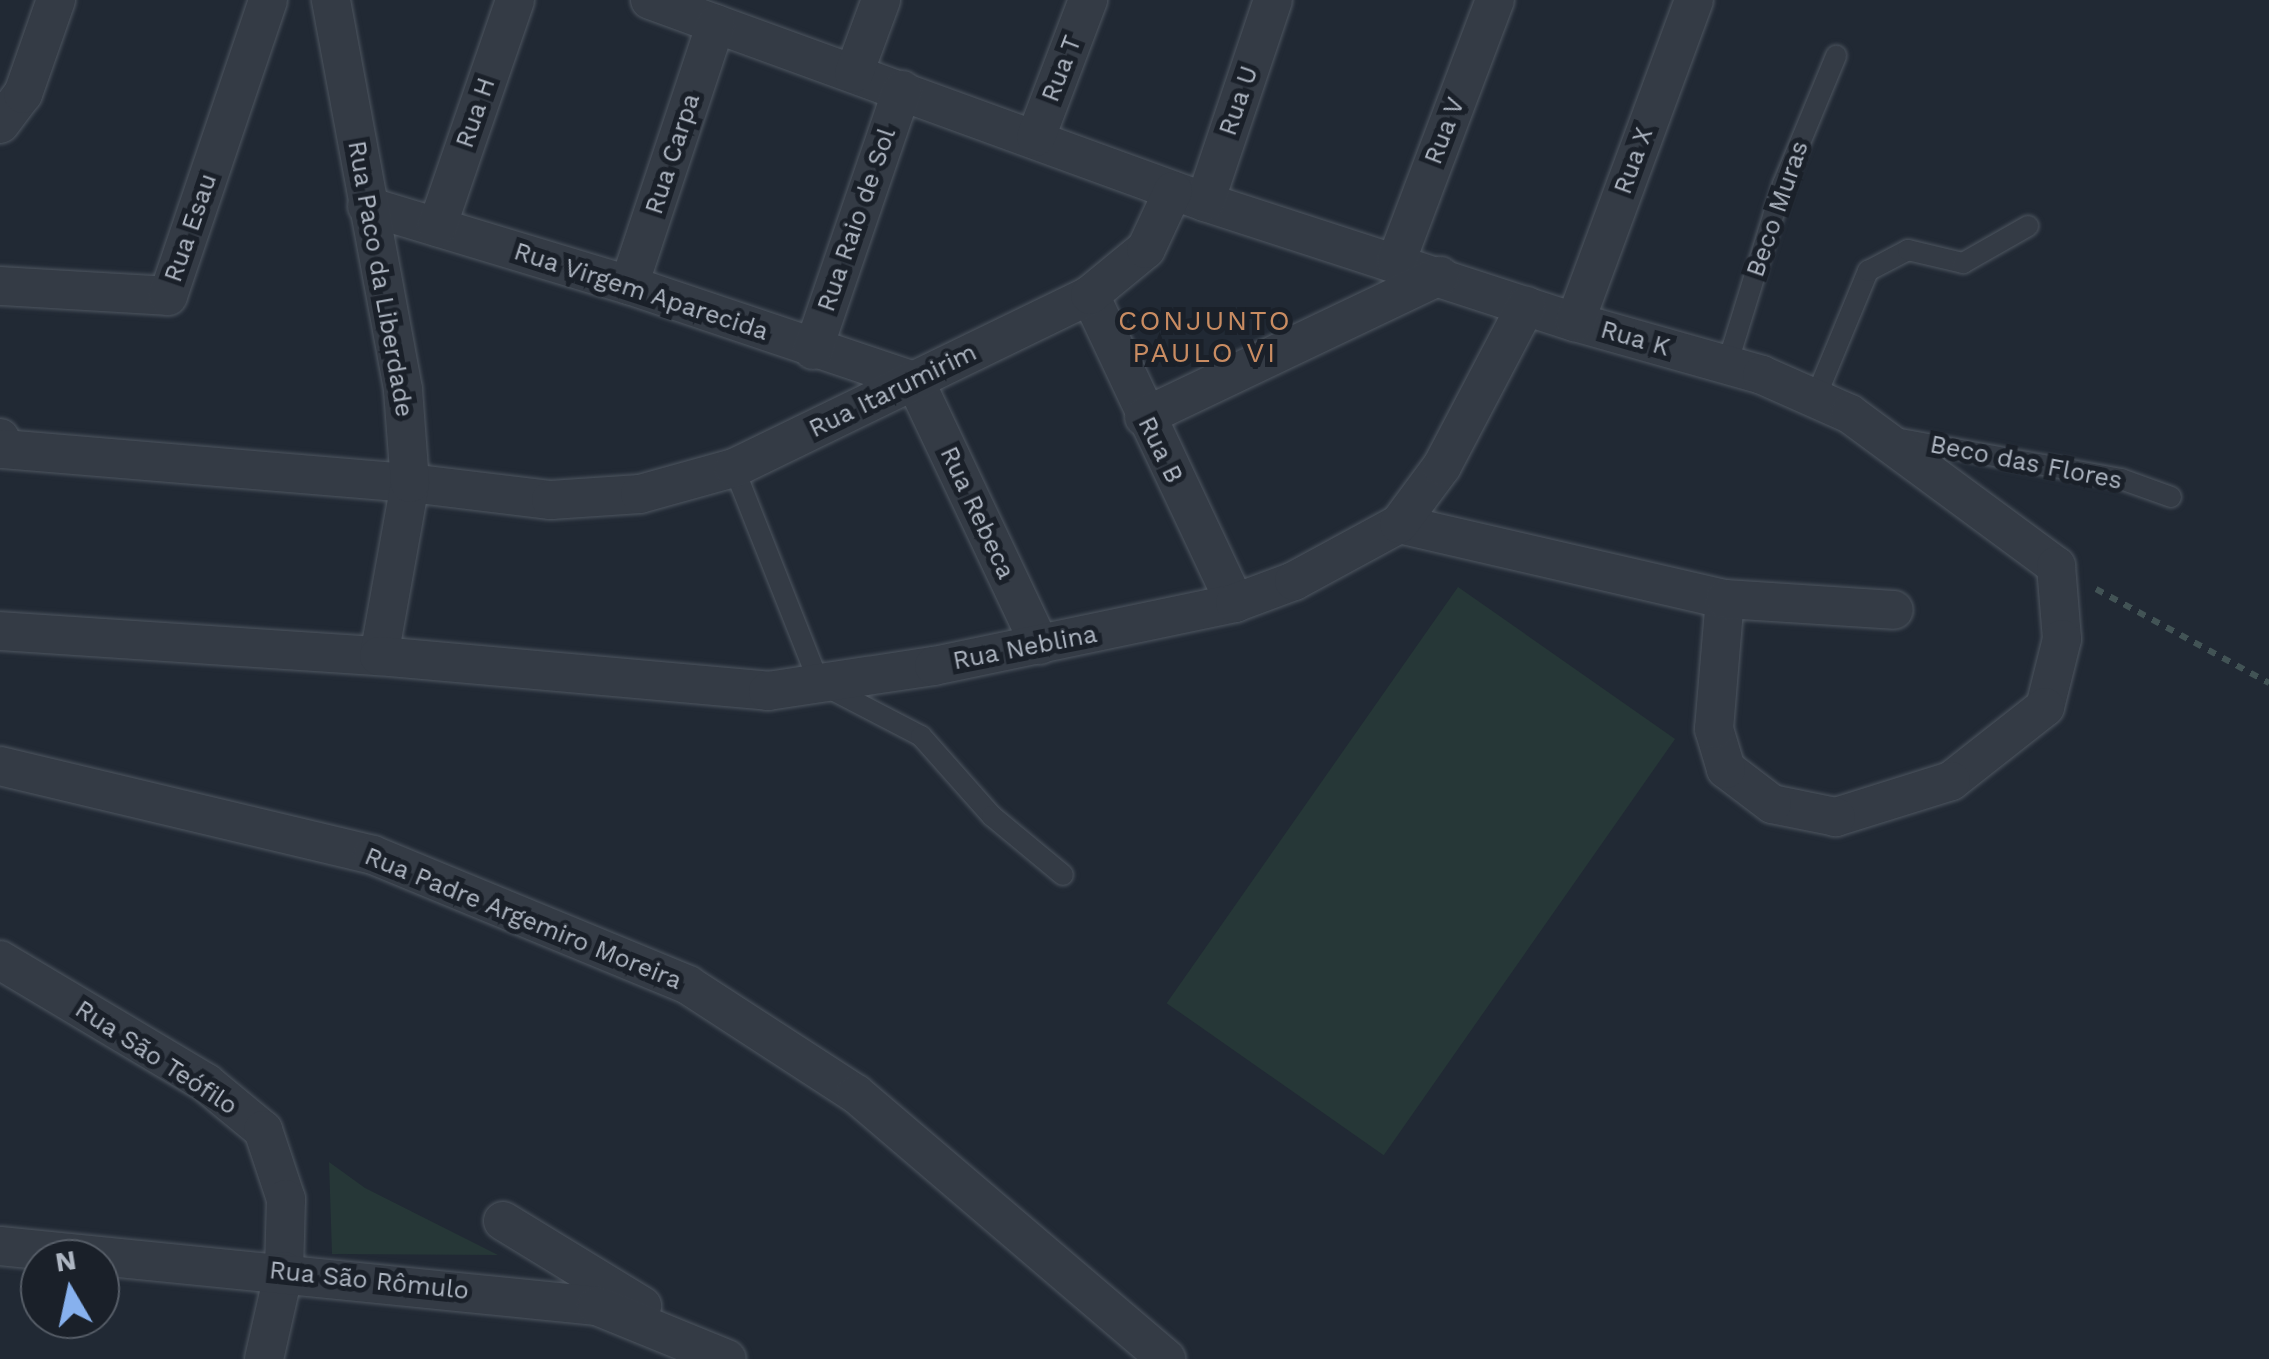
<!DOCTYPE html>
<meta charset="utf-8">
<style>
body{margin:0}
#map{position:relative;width:2269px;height:1359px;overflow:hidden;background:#212934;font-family:"Work Sans",sans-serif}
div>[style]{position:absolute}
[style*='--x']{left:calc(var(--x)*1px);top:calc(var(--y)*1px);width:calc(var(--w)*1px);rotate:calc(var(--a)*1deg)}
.green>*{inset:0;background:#263737;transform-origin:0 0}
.path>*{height:6px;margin-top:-3px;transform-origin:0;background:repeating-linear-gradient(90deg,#425355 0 8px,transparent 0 16px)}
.roads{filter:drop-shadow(0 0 2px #4e5660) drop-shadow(0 0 2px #4e5660)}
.lane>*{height:20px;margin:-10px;padding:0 10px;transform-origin:10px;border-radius:10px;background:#343b45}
.street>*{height:38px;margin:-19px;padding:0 19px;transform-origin:19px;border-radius:19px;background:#343b45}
span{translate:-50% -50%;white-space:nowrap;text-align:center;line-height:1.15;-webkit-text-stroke:10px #1a2029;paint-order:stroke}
.street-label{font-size:25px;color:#aeb6c2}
.neighbourhood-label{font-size:28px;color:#c98c62;letter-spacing:2.5px}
.north{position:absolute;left:20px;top:1239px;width:100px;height:100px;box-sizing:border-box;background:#1a2029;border:2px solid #555c66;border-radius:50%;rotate:351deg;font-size:28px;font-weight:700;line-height:40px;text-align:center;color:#aeb6c2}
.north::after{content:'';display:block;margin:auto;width:35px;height:45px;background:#87b1ee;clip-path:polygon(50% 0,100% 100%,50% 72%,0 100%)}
</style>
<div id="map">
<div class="green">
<div style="left:1458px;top:587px;width:265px;height:508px;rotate:35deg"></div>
<div style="clip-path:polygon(329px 1162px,365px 1188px,498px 1255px,332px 1254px)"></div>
</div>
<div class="path">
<div style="--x:2096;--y:589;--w:197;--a:28.5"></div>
</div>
<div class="roads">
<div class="lane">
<div style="--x:1727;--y:365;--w:189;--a:-72.8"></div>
<div style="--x:1783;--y:184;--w:139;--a:-67.5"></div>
<div style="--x:1815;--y:399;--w:139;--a:-67.5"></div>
<div style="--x:1868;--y:271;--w:45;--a:-27.7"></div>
<div style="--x:1908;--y:250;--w:57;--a:13.3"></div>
<div style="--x:1963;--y:263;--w:75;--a:-29.6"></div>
<div style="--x:1895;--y:438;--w:230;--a:10.3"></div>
<div style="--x:2121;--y:479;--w:53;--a:19.8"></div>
<div style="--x:734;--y:468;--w:231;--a:68.4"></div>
<div style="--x:819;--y:683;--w:115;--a:27.5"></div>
<div style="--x:921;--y:736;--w:107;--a:48.4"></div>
<div style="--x:992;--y:816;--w:92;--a:39.7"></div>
</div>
<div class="street">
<div style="--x:650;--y:0;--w:591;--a:20"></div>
<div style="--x:1205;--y:202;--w:389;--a:18"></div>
<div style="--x:1575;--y:322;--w:194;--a:15.8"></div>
<div style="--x:1762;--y:375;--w:96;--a:23.9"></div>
<div style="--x:1850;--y:414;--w:256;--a:36.4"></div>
<div style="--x:2056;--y:566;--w:73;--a:85.3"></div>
<div style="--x:2062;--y:639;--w:70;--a:104"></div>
<div style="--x:2045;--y:707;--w:120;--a:141.8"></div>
<div style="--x:1951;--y:781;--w:121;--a:162.6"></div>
<div style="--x:1836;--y:817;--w:65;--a:-168.5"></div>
<div style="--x:1772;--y:804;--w:58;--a:-142.7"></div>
<div style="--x:1726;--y:769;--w:42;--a:-106.7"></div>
<div style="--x:1714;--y:729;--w:130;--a:-85.2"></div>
<div style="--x:854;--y:73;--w:78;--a:-69.7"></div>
<div style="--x:0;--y:124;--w:38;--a:-53"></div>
<div style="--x:23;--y:94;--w:100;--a:-70.7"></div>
<div style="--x:1036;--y:137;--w:147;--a:-69.2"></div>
<div style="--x:1205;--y:202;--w:213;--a:-71.4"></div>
<div style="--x:367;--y:206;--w:274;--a:16.8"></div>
<div style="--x:629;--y:285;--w:302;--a:18.6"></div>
<div style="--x:915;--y:381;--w:292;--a:64.7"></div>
<div style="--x:437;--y:227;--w:240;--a:-71"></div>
<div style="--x:1396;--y:262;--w:280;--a:-69.3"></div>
<div style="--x:629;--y:285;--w:275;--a:-71.6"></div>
<div style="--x:0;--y:286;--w:168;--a:3.4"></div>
<div style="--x:168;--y:296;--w:312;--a:-71.3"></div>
<div style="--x:1090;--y:295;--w:340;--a:64.8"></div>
<div style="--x:1575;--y:322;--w:343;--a:-69.7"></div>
<div style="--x:813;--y:350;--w:275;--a:-71.1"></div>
<div style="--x:1144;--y:417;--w:328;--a:-25.5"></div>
<div style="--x:0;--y:438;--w:11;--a:75"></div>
<div style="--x:3;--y:449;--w:408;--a:4.8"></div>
<div style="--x:410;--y:483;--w:142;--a:6.9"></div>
<div style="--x:551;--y:500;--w:89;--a:-3.9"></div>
<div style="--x:640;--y:494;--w:98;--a:-15.5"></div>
<div style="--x:734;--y:468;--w:396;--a:-25.9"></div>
<div style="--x:1090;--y:295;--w:72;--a:-39.4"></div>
<div style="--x:1146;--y:249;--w:64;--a:-65"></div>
<div style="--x:1399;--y:524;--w:335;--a:13"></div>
<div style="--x:1725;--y:599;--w:169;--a:3.7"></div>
<div style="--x:0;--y:631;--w:380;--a:3.8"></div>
<div style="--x:379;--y:656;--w:176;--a:-79.8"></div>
<div style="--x:410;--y:483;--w:94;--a:-94.3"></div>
<div style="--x:403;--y:389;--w:396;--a:-100.5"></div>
<div style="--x:379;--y:656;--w:391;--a:5.1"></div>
<div style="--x:768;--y:691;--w:168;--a:-8.6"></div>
<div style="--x:934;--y:666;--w:308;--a:-11.8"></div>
<div style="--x:1235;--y:603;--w:63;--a:-20.4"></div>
<div style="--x:1294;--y:581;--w:119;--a:-28.5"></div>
<div style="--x:1399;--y:524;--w:72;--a:-53.4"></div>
<div style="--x:1442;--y:466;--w:181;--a:-62.3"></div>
<div style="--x:0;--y:766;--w:383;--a:13.4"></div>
<div style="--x:373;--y:855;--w:341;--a:22.4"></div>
<div style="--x:688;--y:985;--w:200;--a:33"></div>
<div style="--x:856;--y:1094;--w:408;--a:40.5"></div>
<div style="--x:0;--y:960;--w:240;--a:30.8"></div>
<div style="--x:206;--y:1083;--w:74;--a:39.5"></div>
<div style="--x:263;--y:1130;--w:73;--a:71.6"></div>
<div style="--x:286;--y:1199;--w:72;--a:91.6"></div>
<div style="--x:284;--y:1271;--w:90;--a:102.8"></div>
<div style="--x:503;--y:1221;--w:163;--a:31.4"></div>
<div style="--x:0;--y:1246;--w:600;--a:5.74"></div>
<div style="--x:597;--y:1306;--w:140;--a:22.2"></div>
</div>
</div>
<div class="street-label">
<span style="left:1062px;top:69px;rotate:-69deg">Rua T</span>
<span style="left:1239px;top:101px;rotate:-71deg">Rua U</span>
<span style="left:476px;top:113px;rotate:-71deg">Rua H</span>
<span style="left:1445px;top:131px;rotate:-69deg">Rua V</span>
<span style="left:673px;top:154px;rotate:-72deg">Rua Carpa</span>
<span style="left:1634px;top:161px;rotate:-70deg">Rua X</span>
<span style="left:1778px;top:209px;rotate:-71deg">Beco Muras</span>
<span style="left:857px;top:220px;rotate:-71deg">Rua Raio de Sol</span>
<span style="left:191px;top:228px;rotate:-71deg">Rua Esau</span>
<span style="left:380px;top:279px;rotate:80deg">Rua Paco da Liberdade</span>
<span style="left:641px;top:292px;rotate:18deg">Rua Virgem Aparecida</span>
<span style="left:1635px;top:339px;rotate:16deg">Rua K</span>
<span style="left:893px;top:391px;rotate:-26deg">Rua Itarumirim</span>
<span style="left:1160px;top:450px;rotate:64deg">Rua B</span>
<span style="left:2026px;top:463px;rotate:11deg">Beco das Flores</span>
<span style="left:977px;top:513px;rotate:65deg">Rua Rebeca</span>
<span style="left:1025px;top:648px;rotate:-11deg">Rua Neblina</span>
<span style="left:523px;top:919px;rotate:22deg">Rua Padre Argemiro Moreira</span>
<span style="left:156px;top:1058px;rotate:33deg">Rua São Teófilo</span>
<span style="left:369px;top:1281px;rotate:6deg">Rua São Rômulo</span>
</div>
<div class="neighbourhood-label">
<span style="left:1205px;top:337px">CONJUNTO<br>PAULO VI</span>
</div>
<div class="north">N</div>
</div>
